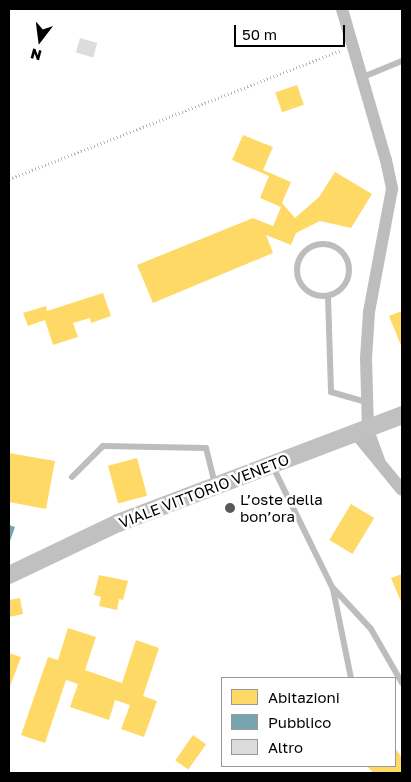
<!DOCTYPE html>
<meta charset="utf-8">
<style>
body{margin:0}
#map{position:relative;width:411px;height:782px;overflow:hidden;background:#fff;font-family:"Golos Text",sans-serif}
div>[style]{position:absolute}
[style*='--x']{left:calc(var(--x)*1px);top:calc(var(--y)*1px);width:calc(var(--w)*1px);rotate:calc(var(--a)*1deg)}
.homes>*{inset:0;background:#ffd966;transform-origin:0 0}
.public>*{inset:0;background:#76a5af}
.building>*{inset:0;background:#dcdcdc;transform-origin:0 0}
.path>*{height:2.5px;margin-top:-1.25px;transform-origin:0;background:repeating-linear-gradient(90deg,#b8b8b8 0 1px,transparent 0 3.5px)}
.service>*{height:6px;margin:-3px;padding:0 3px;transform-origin:3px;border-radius:3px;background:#bdbdbd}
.service>.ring{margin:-3px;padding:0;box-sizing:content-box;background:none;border:6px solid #bdbdbd;border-radius:50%}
.minor>*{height:12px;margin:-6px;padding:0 6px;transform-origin:6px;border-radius:6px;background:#bdbdbd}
.secondary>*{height:18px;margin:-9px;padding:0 9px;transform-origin:9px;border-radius:9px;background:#c0c0c0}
.dots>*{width:14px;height:14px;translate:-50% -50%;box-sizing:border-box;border:2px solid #fff;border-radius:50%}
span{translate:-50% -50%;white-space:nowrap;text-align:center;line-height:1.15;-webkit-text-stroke:5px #fff;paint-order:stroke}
.street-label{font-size:15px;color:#000}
.poi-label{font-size:15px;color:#000}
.left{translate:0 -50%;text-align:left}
.frame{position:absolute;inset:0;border:10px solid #000;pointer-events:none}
.legend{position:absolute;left:221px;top:677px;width:175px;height:90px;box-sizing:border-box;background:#fff;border:1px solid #999;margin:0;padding:6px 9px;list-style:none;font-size:15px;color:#000}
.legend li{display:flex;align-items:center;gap:10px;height:25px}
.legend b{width:25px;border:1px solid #999}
.north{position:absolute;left:15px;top:15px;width:50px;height:50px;-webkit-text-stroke:4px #fff;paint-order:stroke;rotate:195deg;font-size:14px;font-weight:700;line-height:20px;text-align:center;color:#000}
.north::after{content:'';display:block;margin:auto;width:18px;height:22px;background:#000;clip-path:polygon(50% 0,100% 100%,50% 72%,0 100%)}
.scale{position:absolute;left:234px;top:25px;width:111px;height:22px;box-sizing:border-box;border:2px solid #000;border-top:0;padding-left:6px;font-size:15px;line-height:18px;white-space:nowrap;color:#000;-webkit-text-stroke:4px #fff;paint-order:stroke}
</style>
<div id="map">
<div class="homes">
<div style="left:297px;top:85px;width:21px;height:23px;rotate:71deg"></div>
<div style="clip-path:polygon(243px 135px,273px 147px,263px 170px,291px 182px,282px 203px,295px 218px,319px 197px,335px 172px,372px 194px,351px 228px,320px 221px,296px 233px,291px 245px,266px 235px,273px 253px,153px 303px,137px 265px,253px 218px,273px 226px,281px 207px,260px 198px,269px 176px,232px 160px)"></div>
<div style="clip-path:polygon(103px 293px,111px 316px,91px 323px,90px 318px,73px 323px,78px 337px,53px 345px,45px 320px,28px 326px,23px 313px,46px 306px,47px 311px)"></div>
<div style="clip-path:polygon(402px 311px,402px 348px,389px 316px)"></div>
<div style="clip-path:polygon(9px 453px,55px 461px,46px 509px,9px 502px)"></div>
<div style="left:137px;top:458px;width:39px;height:30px;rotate:75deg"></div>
<div style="left:351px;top:504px;width:27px;height:42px;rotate:31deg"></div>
<div style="clip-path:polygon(402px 574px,402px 604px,391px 578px)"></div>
<div style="clip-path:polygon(99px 575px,128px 581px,123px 600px,119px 599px,117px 610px,99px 606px,101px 597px,94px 595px)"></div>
<div style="clip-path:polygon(20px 598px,23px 614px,9px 617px,9px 600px)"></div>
<div style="clip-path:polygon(68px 628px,96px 637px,85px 670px,122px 683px,136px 640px,159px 648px,143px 696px,157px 701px,144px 737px,121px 729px,130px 705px,115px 700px,109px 720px,70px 707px,78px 684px,66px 680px,45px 743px,21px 735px,48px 657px,58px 660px)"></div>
<div style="clip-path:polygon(9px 653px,21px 657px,9px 689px)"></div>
<div style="left:193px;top:735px;width:16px;height:31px;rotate:35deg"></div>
<div style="clip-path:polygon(395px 748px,402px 758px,402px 773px,373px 773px,367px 766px,395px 766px)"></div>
</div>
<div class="public">
<div style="clip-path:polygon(9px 525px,15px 527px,9px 544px)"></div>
</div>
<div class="building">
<div style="left:80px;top:38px;width:18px;height:15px;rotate:16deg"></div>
</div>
<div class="path">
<div style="--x:9;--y:179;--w:356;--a:-21.2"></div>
</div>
<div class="service">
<div style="--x:363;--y:77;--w:42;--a:-22.3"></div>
<div class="ring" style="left:297px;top:244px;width:46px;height:46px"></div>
<div style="--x:328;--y:296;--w:96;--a:88.2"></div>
<div style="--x:331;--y:392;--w:37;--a:16"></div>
<div style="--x:273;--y:467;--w:136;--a:63.8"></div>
<div style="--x:333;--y:589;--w:91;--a:78.6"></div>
<div style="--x:72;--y:477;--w:44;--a:-45"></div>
<div style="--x:103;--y:446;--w:103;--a:1.1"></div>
<div style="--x:206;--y:448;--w:38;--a:76"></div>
<div style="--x:334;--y:589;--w:54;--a:47.2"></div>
<div style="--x:371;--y:629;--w:62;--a:60.1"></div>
</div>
<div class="minor">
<div style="--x:342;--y:9;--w:157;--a:73.8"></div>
<div style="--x:386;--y:160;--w:30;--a:78"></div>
<div style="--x:392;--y:189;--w:125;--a:100.6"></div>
<div style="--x:369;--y:312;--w:46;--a:93.7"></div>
<div style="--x:366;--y:358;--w:72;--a:88.4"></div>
<div style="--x:368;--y:430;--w:33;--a:70"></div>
<div style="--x:356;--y:434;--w:72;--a:50.6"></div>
</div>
<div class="secondary">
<div style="--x:9;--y:575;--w:121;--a:-25.5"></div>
<div style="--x:118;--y:523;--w:304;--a:-20.8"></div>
</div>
<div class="dots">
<div style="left:230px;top:508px;background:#595959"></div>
</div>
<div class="street-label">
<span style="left:204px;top:491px;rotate:-21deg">VIALE VITTORIO VENETO</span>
</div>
<div class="poi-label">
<span class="left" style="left:240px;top:508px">L’oste della<br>bon’ora</span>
</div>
<div class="frame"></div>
<ul class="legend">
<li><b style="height:14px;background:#ffd966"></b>Abitazioni</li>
<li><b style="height:14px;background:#76a5af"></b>Pubblico</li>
<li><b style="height:14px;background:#dcdcdc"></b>Altro</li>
</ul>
<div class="north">N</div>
<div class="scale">50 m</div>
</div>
